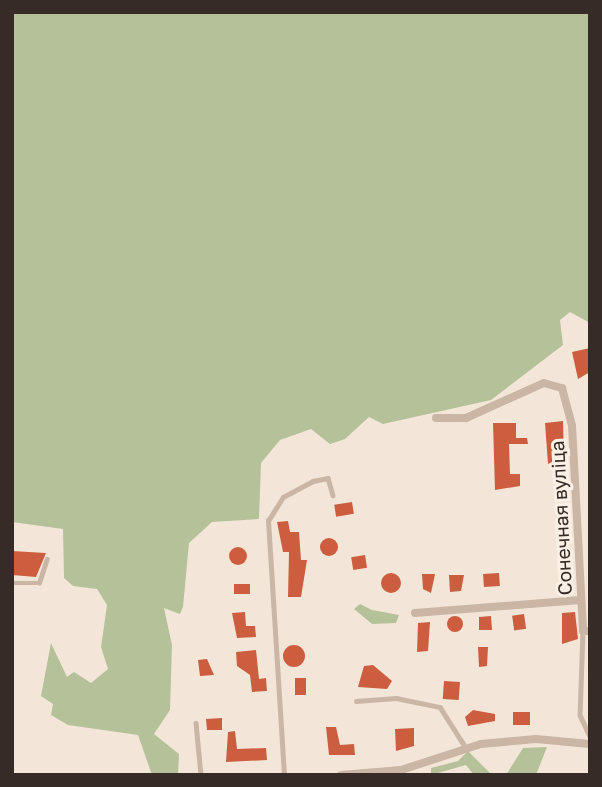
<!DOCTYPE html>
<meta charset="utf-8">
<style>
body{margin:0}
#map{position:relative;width:602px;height:787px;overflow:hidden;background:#f3e6d9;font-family:"Golos Text",sans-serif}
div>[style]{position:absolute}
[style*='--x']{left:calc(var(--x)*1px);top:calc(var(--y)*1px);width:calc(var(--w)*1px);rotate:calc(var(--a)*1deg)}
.green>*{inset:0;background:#b5c299}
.building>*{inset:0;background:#cc5d3e;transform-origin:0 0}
.round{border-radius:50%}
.lane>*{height:4.5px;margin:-2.25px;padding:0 2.25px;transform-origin:2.25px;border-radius:2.25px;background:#cbb5a5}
.street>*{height:8px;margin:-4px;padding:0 4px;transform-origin:4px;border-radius:4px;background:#cbb5a5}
span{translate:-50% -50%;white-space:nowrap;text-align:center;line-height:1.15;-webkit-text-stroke:6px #faf0e6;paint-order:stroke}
.street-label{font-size:19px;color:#362b26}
.frame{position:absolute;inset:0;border:14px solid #362b26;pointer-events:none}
</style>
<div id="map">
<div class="green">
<div style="clip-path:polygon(12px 12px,590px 12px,590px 323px,570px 312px,560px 320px,563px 345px,491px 400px,383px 424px,369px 417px,345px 439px,330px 444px,311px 429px,280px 440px,261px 463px,259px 519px,212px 522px,189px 543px,183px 607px,180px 614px,164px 608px,172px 645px,170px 710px,154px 734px,179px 754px,178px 775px,152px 775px,138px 735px,68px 725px,51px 715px,53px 704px,41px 696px,51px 643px,67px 677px,74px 672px,91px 683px,108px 669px,101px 647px,107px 605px,97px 589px,73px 586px,64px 578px,63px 529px,12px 522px)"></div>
<div style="clip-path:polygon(360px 604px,372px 610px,399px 615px,396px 623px,372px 624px,354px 609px)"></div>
<div style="clip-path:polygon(547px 747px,536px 775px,506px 775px,523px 748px)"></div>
<div style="clip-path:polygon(468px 751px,492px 775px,474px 775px,466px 765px,431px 775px,431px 768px,458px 761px)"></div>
</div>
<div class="building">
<div style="clip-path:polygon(590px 348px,590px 372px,578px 379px,572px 352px)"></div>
<div style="clip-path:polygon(563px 421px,564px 458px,548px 464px,545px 423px)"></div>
<div style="clip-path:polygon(493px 423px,516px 423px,516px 438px,527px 438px,528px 444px,509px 444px,510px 474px,520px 474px,520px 486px,495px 490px)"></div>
<div style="left:352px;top:502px;width:12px;height:18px;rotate:81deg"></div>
<div style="clip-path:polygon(288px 521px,290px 532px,299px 532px,301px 560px,307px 560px,301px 597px,288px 597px,289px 552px,283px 552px,277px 522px)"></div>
<div class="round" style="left:320px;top:538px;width:18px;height:18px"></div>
<div class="round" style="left:229px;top:547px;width:18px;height:18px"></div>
<div style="clip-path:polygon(12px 551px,46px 553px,36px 577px,12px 575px)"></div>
<div style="left:365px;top:555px;width:13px;height:14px;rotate:81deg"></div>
<div style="left:499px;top:573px;width:13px;height:16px;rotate:86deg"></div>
<div class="round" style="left:381px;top:573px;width:20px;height:20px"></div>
<div style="clip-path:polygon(422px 574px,435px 574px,431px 593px,423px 589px)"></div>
<div style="clip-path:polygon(449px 575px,464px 575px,461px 591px,450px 592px)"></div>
<div style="left:250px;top:584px;width:10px;height:16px;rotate:90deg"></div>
<div style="clip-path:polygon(245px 612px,246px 626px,255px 626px,256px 637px,237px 638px,232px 613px)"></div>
<div style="clip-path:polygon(575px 612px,578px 639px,562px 644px,562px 613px)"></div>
<div style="left:524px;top:614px;width:15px;height:12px;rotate:82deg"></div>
<div style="clip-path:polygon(491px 616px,492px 630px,479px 630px,479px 617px)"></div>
<div class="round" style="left:447px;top:616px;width:16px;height:16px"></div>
<div style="clip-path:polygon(430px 622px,428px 651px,417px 652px,418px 623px)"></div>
<div class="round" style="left:283px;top:645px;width:22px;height:22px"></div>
<div style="clip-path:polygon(478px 647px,488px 647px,487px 666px,479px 667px)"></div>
<div style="clip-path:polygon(256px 650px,259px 679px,266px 678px,267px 691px,252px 692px,250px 675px,237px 666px,236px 652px)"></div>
<div style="clip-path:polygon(207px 659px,214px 675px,200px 676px,198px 660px)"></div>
<div style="clip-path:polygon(373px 665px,392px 681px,387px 689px,358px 687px,364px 666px)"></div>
<div style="left:295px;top:678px;width:11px;height:17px"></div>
<div style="left:444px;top:681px;width:16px;height:18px;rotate:4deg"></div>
<div style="clip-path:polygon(473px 710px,495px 714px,495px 721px,468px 726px,465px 717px)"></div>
<div style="left:513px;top:712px;width:17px;height:13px"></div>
<div style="clip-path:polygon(222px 718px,222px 730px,207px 730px,206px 719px)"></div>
<div style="clip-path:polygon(326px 727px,336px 727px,340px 745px,354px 744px,355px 755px,329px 755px)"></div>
<div style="clip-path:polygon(414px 728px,414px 746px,396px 751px,395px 729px)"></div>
<div style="clip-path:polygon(235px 731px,237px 749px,266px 748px,267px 760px,226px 762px,228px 732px)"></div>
</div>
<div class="lane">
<div style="--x:12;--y:583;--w:27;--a:0"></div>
<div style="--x:39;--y:583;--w:25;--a:-72"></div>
<div style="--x:583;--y:631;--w:84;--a:92"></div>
<div style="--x:580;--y:715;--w:23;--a:65"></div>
<div style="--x:356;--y:701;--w:40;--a:-4.3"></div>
<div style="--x:396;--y:698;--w:45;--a:11.6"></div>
<div style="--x:440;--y:707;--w:49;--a:57.6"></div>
<div style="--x:196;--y:723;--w:52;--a:84.5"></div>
<div style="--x:284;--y:775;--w:255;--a:-93.6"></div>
<div style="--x:268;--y:521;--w:28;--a:-58"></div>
<div style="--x:283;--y:497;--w:34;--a:-28"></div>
<div style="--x:313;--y:481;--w:15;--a:-11"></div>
<div style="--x:328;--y:478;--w:18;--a:74"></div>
</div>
<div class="street">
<div style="--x:436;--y:418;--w:30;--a:0"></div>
<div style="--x:466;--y:418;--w:85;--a:-24.2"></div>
<div style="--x:544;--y:383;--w:19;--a:16"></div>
<div style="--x:562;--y:388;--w:39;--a:75"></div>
<div style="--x:572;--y:426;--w:205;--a:86.9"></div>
<div style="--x:583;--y:631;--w:7;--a:0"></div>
<div style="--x:415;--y:613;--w:166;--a:-4.5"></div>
<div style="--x:341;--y:775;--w:60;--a:-4.8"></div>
<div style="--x:401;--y:770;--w:84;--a:-18"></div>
<div style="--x:481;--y:744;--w:55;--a:-5.2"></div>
<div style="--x:536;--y:739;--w:54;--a:5.3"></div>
</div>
<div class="street-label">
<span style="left:561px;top:518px;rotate:-93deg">Сонечная вуліца</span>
</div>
<div class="frame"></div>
</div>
